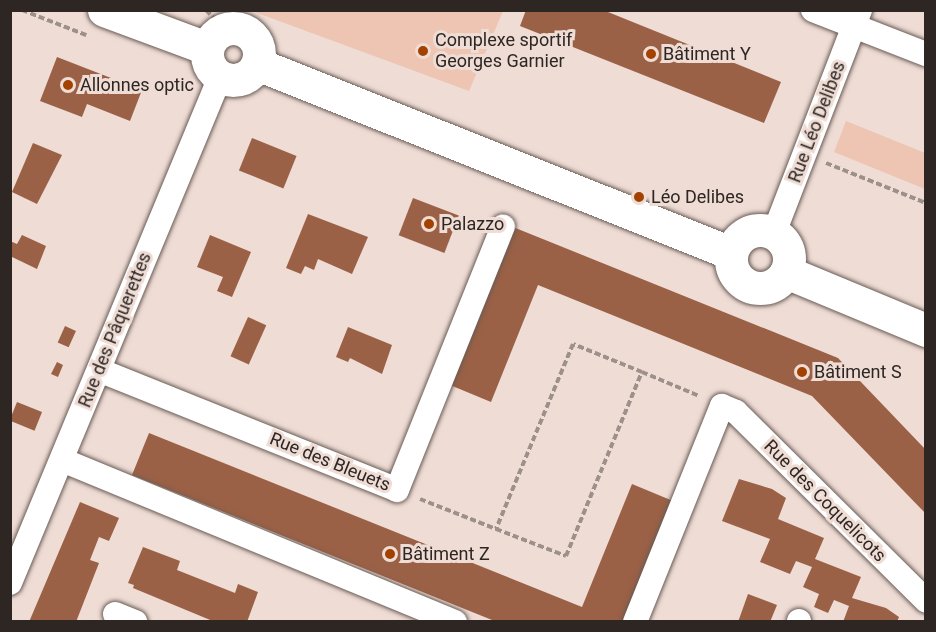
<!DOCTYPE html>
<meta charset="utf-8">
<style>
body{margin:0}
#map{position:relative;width:936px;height:632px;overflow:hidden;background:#eedcd5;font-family:Roboto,sans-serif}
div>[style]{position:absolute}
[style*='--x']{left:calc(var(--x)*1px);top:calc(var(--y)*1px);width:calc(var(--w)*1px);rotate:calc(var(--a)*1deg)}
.green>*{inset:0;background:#eec4b2}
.building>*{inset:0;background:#9b6146;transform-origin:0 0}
.path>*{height:4px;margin-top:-2px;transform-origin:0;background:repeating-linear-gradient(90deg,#9d8f8a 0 6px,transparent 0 9px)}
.roads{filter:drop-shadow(0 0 2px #695b54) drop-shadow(0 0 2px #695b54)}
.street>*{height:24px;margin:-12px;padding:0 12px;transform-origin:12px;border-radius:12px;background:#fff}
.secondary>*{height:33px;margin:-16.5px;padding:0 16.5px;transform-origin:16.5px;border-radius:16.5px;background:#fff}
.secondary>.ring{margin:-16.5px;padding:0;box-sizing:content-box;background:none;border:33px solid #fff;border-radius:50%}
.dots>*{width:16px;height:16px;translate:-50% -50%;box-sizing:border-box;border:3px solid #eedcd5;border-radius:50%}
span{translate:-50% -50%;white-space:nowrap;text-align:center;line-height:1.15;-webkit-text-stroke:6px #eedcd5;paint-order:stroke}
.poi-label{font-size:18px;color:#2d2623}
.left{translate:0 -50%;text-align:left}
.street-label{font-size:18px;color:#2d2623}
.frame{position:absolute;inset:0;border:12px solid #2d2623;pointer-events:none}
</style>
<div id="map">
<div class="green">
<div style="clip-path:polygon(252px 11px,503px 11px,469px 91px)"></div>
<div style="clip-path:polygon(846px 121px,925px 153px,925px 189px,834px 152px)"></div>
</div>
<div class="building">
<div style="clip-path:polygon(526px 10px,603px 10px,781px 82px,764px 123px,520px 26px)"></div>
<div style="clip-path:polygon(57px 57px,142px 90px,130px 121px,87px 104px,82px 117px,40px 101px)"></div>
<div style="left:252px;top:138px;width:48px;height:35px;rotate:22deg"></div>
<div style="clip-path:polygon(33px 143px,62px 155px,37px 204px,12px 192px)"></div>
<div style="left:413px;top:198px;width:49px;height:40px;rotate:21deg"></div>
<div style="clip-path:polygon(308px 214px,368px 237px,352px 274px,318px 259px,314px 270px,305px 266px,301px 274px,286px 268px)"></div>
<div style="clip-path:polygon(513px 227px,838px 358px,926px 450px,926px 514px,812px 396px,538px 285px,491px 402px,450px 385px)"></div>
<div style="clip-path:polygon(22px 235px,46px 246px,37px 269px,10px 256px,10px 241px,17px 244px)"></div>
<div style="clip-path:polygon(210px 235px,251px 252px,232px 297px,217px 291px,223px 277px,197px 267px)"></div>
<div style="left:248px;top:317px;width:20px;height:43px;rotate:24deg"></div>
<div style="left:65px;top:326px;width:12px;height:18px;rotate:24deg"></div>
<div style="clip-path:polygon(348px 327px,392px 345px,382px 374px,350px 358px,348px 362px,336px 357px)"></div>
<div style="clip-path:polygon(57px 362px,63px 365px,58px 377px,51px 374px)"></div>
<div style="left:17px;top:402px;width:27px;height:20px;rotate:22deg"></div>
<div style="clip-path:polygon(149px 433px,582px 607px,632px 484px,673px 501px,624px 622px,497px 622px,132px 475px)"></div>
<div style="clip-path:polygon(739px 479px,772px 489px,786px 498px,778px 519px,824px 538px,815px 559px,861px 577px,852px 598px,886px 608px,899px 617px,897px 622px,843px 622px,849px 606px,834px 600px,828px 613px,814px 607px,819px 594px,803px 587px,812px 567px,796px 561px,790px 574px,760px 562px,770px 539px,722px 521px)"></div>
<div style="clip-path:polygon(80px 502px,119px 518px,109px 541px,99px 537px,90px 560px,99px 563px,76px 622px,29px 622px)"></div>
<div style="clip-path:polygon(143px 547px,180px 561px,177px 570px,235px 593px,238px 584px,258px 592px,247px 622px,215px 622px,133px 588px,134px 585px,128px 583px)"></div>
<div style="clip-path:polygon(748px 594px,777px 605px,770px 622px,738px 622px)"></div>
</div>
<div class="path">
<div style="--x:22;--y:10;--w:69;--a:21.3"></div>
<div style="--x:206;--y:10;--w:11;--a:45"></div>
<div style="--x:826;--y:163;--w:108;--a:21.8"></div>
<div style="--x:642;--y:372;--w:62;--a:22.8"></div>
<div style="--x:420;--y:499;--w:82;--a:21.5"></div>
<div style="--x:496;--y:529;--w:75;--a:21.1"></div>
<div style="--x:566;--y:556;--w:199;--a:-67.6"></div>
<div style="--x:642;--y:372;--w:74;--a:-157.9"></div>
<div style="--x:573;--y:344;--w:200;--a:112.6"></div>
</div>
<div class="roads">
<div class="street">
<div style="--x:813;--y:10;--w:121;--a:21.3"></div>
<div style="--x:774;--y:233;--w:239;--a:-68.9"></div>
<div style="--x:99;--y:370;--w:321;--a:21.9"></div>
<div style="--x:397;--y:490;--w:284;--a:-68.1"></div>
<div style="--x:62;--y:460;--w:425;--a:22.4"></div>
<div style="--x:10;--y:583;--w:548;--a:-67.46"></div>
<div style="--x:115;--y:614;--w:22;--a:22"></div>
<div style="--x:635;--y:622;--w:233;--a:-68.1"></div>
<div style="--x:722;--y:406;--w:15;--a:23"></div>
<div style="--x:736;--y:412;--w:268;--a:44.8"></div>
<div style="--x:799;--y:622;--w:1;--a:-90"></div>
</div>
<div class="secondary">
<div style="--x:104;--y:10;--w:110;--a:20.3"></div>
<div class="ring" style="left:207px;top:28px;width:19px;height:19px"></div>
<div style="--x:257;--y:64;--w:510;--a:21.74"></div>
<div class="ring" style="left:731px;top:230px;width:25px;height:25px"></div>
<div style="--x:786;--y:272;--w:152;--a:22.5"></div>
</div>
</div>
<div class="dots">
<div style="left:423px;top:51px;background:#a34100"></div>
<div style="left:651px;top:54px;background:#a34100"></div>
<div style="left:68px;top:85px;background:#a34100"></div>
<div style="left:639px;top:197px;background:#a34100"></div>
<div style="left:429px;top:224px;background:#a34100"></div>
<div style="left:802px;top:372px;background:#a34100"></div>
<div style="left:390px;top:554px;background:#a34100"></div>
</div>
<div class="poi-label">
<span class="left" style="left:435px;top:51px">Complexe sportif<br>Georges Garnier</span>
<span class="left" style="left:663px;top:54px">Bâtiment Y</span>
<span class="left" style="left:80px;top:85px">Allonnes optic</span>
<span class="left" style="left:651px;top:197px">Léo Delibes</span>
<span class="left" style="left:441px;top:224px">Palazzo</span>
<span class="left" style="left:814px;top:372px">Bâtiment S</span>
<span class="left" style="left:402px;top:554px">Bâtiment Z</span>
</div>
<div class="street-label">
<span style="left:817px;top:122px;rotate:-69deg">Rue Léo Delibes</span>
<span style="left:115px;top:330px;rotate:-68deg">Rue des Pâquerettes</span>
<span style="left:330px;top:462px;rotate:22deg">Rue des Bleuets</span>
<span style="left:825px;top:501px;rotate:45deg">Rue des Coquelicots</span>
</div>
<div class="frame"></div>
</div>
